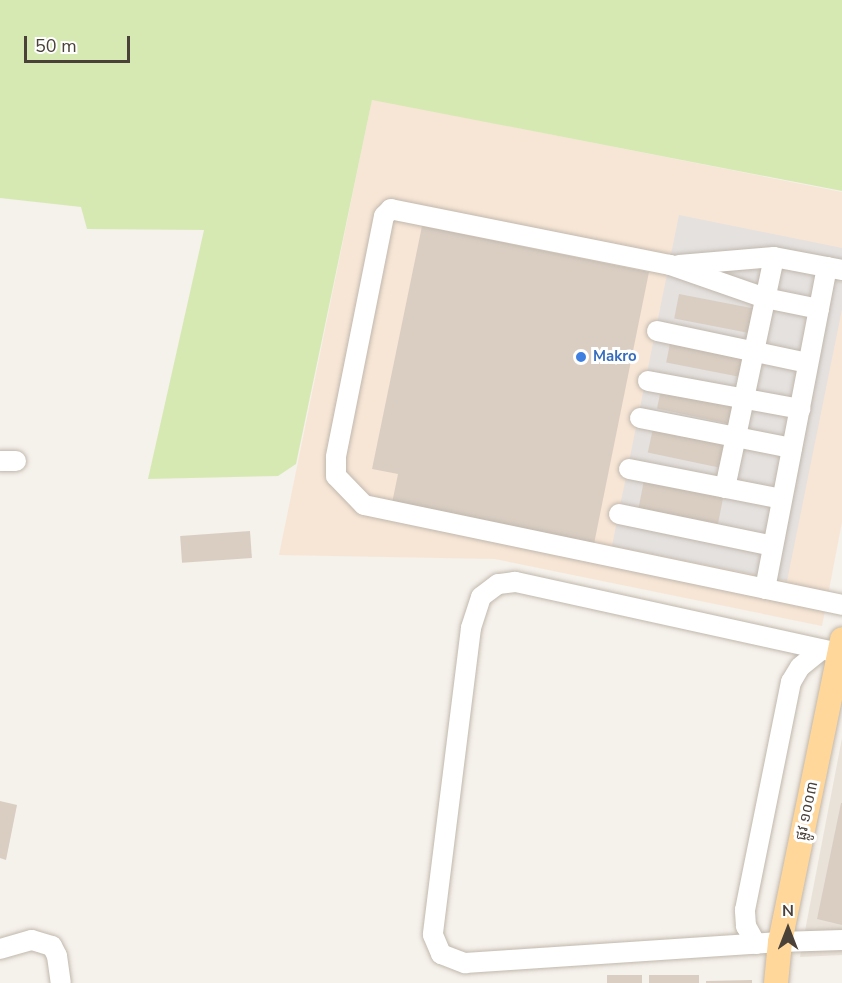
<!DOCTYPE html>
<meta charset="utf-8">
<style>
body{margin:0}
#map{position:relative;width:842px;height:983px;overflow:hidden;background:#f5f1eb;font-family:"Nunito Sans","Noto Sans Khmer",sans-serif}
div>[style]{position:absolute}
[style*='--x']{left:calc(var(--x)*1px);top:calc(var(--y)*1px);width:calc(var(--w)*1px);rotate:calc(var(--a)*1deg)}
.residential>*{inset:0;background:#e9e2d9}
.commercial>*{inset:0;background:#f7e6d6}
.green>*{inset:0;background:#d7e9b3}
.parking>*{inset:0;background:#e4e1df}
.building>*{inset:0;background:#dacec3;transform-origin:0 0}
.roads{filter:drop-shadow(0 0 2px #c1b8ad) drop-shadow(0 0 2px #c1b8ad)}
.minor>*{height:20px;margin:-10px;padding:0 10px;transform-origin:10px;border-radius:10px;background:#fff}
.major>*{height:24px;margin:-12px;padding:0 12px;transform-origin:12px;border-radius:12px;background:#ffd79a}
.dots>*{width:16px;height:16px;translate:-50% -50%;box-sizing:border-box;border:3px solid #fff;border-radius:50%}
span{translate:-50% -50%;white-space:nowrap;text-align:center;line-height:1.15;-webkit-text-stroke:6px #fff;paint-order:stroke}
.shop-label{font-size:15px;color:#366cbe;font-weight:700}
.left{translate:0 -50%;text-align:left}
.street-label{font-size:15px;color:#4a4138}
.north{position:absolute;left:758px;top:899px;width:60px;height:60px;-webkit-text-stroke:4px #fff;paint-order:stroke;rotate:0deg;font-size:16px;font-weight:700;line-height:24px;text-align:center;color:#4a4138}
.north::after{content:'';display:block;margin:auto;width:21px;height:27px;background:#4a4138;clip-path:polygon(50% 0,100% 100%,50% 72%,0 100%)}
.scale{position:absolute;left:24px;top:36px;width:106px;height:27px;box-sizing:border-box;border:3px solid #4a4138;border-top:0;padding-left:8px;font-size:18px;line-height:21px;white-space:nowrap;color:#4a4138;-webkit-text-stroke:4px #fff;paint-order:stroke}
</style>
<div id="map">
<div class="residential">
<div style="clip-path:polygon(842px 738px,842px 955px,800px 957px)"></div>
</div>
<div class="commercial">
<div style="clip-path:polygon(372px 99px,842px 192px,842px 522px,822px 626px,495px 559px,279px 555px)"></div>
</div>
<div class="green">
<div style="clip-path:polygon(0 0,842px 0,842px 191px,372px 100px,296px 464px,278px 476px,148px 479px,204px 230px,87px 229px,81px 207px,0 198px)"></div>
</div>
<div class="parking">
<div style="clip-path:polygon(679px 215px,842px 248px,842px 309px,787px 581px,612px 546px)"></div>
</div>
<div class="building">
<div style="clip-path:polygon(422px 226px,649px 272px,594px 544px,392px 503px,398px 474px,372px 469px)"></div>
<div style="left:679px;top:294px;width:79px;height:25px;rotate:11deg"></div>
<div style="left:671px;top:338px;width:81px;height:25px;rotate:11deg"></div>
<div style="left:662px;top:385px;width:80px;height:24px;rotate:12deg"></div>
<div style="left:653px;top:428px;width:81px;height:25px;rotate:12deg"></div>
<div style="left:645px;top:475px;width:81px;height:34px;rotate:11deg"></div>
<div style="left:250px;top:531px;width:27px;height:70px;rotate:86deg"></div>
<div style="clip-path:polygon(0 801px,17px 805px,6px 860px,0 858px)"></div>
<div style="clip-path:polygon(841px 803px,842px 803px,842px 925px,817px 919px)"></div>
<div style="left:607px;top:975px;width:35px;height:8px"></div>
<div style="left:649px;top:975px;width:50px;height:8px"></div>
<div style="clip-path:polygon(752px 980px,752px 983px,706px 983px,706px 981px)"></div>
</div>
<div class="roads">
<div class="minor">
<div style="--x:679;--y:265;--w:95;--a:-4.8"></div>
<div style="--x:774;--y:257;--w:69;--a:10.8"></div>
<div style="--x:819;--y:309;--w:55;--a:-168.5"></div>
<div style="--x:765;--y:298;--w:101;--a:-160.8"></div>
<div style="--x:670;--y:265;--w:285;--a:-168.7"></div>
<div style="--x:391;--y:209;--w:10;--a:135"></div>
<div style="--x:384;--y:216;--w:246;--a:101.3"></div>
<div style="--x:336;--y:457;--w:19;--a:90"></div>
<div style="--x:336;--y:476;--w:40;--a:46"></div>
<div style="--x:364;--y:505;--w:488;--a:11.8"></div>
<div style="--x:657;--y:331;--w:154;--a:12"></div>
<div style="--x:648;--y:381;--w:155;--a:10.4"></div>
<div style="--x:640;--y:418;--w:155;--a:11.2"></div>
<div style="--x:0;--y:461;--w:16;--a:0"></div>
<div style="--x:629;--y:469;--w:156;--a:11.1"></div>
<div style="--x:725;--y:488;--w:236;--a:-78"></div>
<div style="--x:619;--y:514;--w:157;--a:11.7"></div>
<div style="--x:765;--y:589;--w:328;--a:-79.1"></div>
<div style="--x:839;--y:653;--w:332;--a:-167.6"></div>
<div style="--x:515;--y:582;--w:17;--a:173"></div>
<div style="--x:498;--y:584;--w:21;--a:143"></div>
<div style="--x:481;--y:597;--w:33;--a:108"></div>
<div style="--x:471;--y:628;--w:309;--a:97.1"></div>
<div style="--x:433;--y:935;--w:21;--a:67"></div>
<div style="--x:441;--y:954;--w:26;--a:21"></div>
<div style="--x:465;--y:963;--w:316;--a:-3.8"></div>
<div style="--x:780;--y:942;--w:62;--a:-1.8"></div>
<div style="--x:756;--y:944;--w:21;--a:-119"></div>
<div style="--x:746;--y:926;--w:16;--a:-94"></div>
<div style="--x:745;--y:910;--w:233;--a:-78.6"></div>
<div style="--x:791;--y:682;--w:17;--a:-59"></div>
<div style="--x:800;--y:667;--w:27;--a:-39"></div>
<div style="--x:0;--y:949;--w:33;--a:-16"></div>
<div style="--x:32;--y:940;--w:21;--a:17"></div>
<div style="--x:52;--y:946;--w:11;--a:63"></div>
<div style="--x:57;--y:956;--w:27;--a:82"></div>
</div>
<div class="major">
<div style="--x:776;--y:983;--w:41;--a:-84.4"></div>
<div style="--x:780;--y:942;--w:309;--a:-78.4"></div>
</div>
</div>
<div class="dots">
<div style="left:581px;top:357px;background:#3f7fe0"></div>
</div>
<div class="shop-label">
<span class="left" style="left:593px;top:357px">Makro</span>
</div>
<div class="street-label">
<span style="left:807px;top:811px;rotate:-78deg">ផ្លូវ ១០០៣</span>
</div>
<div class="north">N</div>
<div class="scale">50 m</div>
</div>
